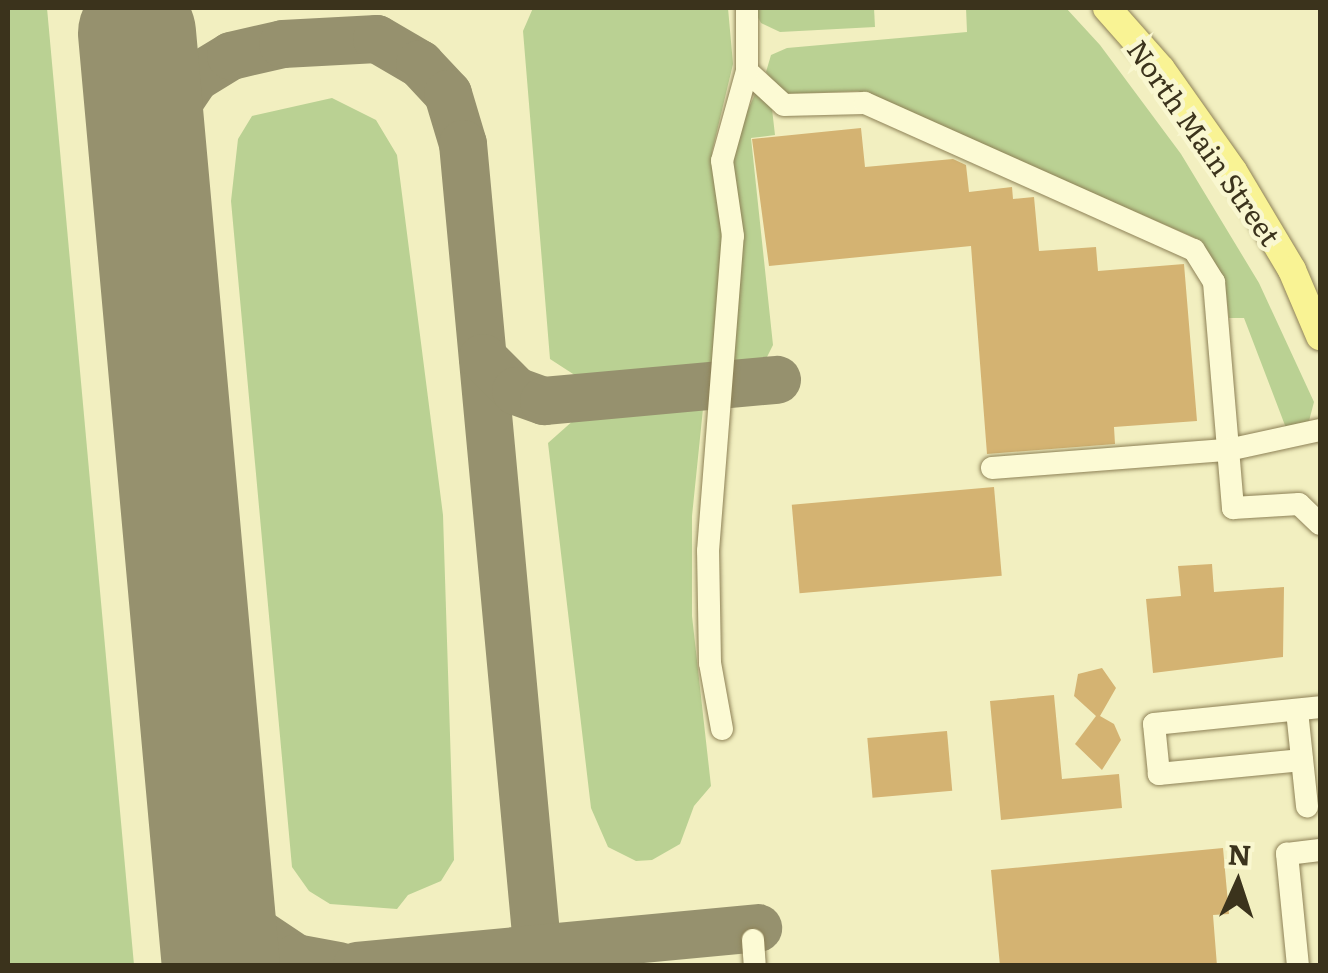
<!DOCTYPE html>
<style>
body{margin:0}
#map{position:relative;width:1328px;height:973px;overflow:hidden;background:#f2efc0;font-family:Literata,serif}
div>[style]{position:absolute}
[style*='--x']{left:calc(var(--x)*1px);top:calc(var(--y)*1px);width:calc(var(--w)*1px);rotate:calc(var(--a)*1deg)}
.green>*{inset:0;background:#bad193}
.taxiway>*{height:48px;margin:-24px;padding:0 24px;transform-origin:24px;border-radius:24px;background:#96916e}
.runway>*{height:118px;margin:-59px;padding:0 59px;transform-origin:59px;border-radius:59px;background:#96916e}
.building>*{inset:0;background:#d4b372;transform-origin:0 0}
.roads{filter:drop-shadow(0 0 2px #8d8156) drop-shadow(0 0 2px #8d8156)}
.minor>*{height:22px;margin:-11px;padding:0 11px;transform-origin:11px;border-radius:11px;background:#fcfad4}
.major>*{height:28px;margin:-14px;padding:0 14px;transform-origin:14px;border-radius:14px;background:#f9f394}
span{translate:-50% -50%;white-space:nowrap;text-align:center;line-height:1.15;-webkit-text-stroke:9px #f9f7d0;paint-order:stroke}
.street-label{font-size:28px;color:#3b331c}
.frame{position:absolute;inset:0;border:10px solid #3b331c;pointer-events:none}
.north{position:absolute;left:1188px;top:833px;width:100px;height:100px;-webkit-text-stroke:8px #f9f7d0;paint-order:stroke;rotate:3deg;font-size:28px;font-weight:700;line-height:40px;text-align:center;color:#3b331c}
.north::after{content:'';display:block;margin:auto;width:35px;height:45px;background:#3b331c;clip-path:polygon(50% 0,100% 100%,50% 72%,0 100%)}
</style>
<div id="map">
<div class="green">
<div style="clip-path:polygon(8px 8px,47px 8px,134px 965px,8px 965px)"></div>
<div style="clip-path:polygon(533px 8px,728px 8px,733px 64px,712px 152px,725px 235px,715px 372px,587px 383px,550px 359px,523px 31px)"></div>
<div style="clip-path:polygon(753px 8px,874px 8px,875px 27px,780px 32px,761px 23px)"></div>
<div style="clip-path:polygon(966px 8px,1066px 8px,1100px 45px,1181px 154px,1259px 283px,1314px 402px,1309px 421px,1286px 428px,1244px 318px,1229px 318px,1225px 283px,1200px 240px,858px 91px,783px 94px,766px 72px,771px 55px,787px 48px,967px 32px)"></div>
<div style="clip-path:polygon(757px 90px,771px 100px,775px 135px,751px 138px,773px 345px,765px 361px,747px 368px,734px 359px,743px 238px,733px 165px,735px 138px)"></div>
<div style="clip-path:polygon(332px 98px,376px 120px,397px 155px,443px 515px,454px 860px,441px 881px,408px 895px,397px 909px,330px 904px,309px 891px,292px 867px,231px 201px,238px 139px,252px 116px)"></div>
<div style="clip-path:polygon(704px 399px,692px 516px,692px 616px,711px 786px,694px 806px,680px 844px,652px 860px,636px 861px,608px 847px,591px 808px,548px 443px,584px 411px)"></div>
</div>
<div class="taxiway">
<div style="--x:154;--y:225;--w:100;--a:-81.4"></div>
<div style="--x:169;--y:126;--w:30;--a:-66"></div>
<div style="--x:181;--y:99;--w:25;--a:-56"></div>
<div style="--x:195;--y:78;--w:42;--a:-31.4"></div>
<div style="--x:231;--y:56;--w:53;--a:-13"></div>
<div style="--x:283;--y:44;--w:94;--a:-3"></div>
<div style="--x:377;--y:39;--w:50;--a:30.2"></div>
<div style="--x:420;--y:64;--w:41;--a:47"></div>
<div style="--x:448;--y:94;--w:52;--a:73.3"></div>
<div style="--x:463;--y:144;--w:826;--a:84.72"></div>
<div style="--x:483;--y:358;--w:47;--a:45"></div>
<div style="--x:516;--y:391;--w:30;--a:20"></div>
<div style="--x:544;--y:401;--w:234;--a:-5.2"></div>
<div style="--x:209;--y:837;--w:51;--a:77.6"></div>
<div style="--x:220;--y:887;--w:48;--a:54.3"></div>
<div style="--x:248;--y:926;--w:58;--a:33.7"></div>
<div style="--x:296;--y:958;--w:44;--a:10.5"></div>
<div style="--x:357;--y:966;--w:403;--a:-5.4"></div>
</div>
<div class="runway">
<div style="--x:137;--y:33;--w:937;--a:84.86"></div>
</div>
<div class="building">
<div style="clip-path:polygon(861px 128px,865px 167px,953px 159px,966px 165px,969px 192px,1012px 187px,1013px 199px,1034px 197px,1039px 251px,1096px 247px,1098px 271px,1184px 264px,1197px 421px,1114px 427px,1115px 444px,987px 454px,971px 246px,769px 266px,752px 139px)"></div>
<div style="left:994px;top:487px;width:89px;height:203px;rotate:85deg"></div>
<div style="clip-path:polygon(1212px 564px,1214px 592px,1284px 587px,1283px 657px,1153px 673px,1146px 599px,1181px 596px,1178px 566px)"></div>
<div style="clip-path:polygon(1102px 668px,1116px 688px,1100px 716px,1114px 724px,1121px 740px,1102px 770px,1075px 744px,1096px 716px,1074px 696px,1078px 674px)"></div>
<div style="clip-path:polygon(1054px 695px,1062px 779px,1119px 774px,1122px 808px,1001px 820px,990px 701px)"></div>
<div style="left:947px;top:731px;width:60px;height:80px;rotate:85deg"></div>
<div style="clip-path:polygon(1223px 848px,1229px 914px,1213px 915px,1217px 966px,1000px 966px,991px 870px)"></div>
</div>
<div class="roads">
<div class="minor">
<div style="--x:747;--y:71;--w:50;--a:42.6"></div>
<div style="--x:784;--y:105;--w:81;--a:-1.4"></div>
<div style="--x:865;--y:103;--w:360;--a:24.1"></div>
<div style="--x:1194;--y:250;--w:38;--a:58"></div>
<div style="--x:1214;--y:282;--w:227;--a:85.2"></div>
<div style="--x:1233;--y:508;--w:66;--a:-3.5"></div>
<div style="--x:1299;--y:504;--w:29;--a:44"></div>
<div style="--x:992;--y:468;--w:237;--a:-4.4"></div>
<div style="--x:1228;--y:450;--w:94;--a:-12.3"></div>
<div style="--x:1297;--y:711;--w:96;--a:84"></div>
<div style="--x:722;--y:729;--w:67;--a:-100.3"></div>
<div style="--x:710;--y:663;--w:112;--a:-91"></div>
<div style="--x:708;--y:551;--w:316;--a:-85.5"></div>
<div style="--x:733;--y:236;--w:76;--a:-98.3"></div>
<div style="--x:722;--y:161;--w:93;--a:-74.5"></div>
<div style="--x:747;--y:71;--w:63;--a:-90"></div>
<div style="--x:1302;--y:760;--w:144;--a:174.4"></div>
<div style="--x:1159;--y:774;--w:50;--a:-95.7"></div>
<div style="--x:1154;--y:724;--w:167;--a:-5.8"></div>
<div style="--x:753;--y:940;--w:26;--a:86"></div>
<div style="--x:1298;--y:966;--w:113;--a:-95.6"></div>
<div style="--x:1287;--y:854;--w:33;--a:-7"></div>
</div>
<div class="major">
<div style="--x:1107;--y:8;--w:81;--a:48.5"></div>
<div style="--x:1161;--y:69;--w:125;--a:54.8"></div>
<div style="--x:1233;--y:171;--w:115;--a:59.2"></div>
<div style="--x:1292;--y:270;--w:72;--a:67"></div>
</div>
</div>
<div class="street-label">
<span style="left:1205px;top:142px;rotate:55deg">North Main Street</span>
</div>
<div class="frame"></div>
<div class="north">N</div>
</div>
